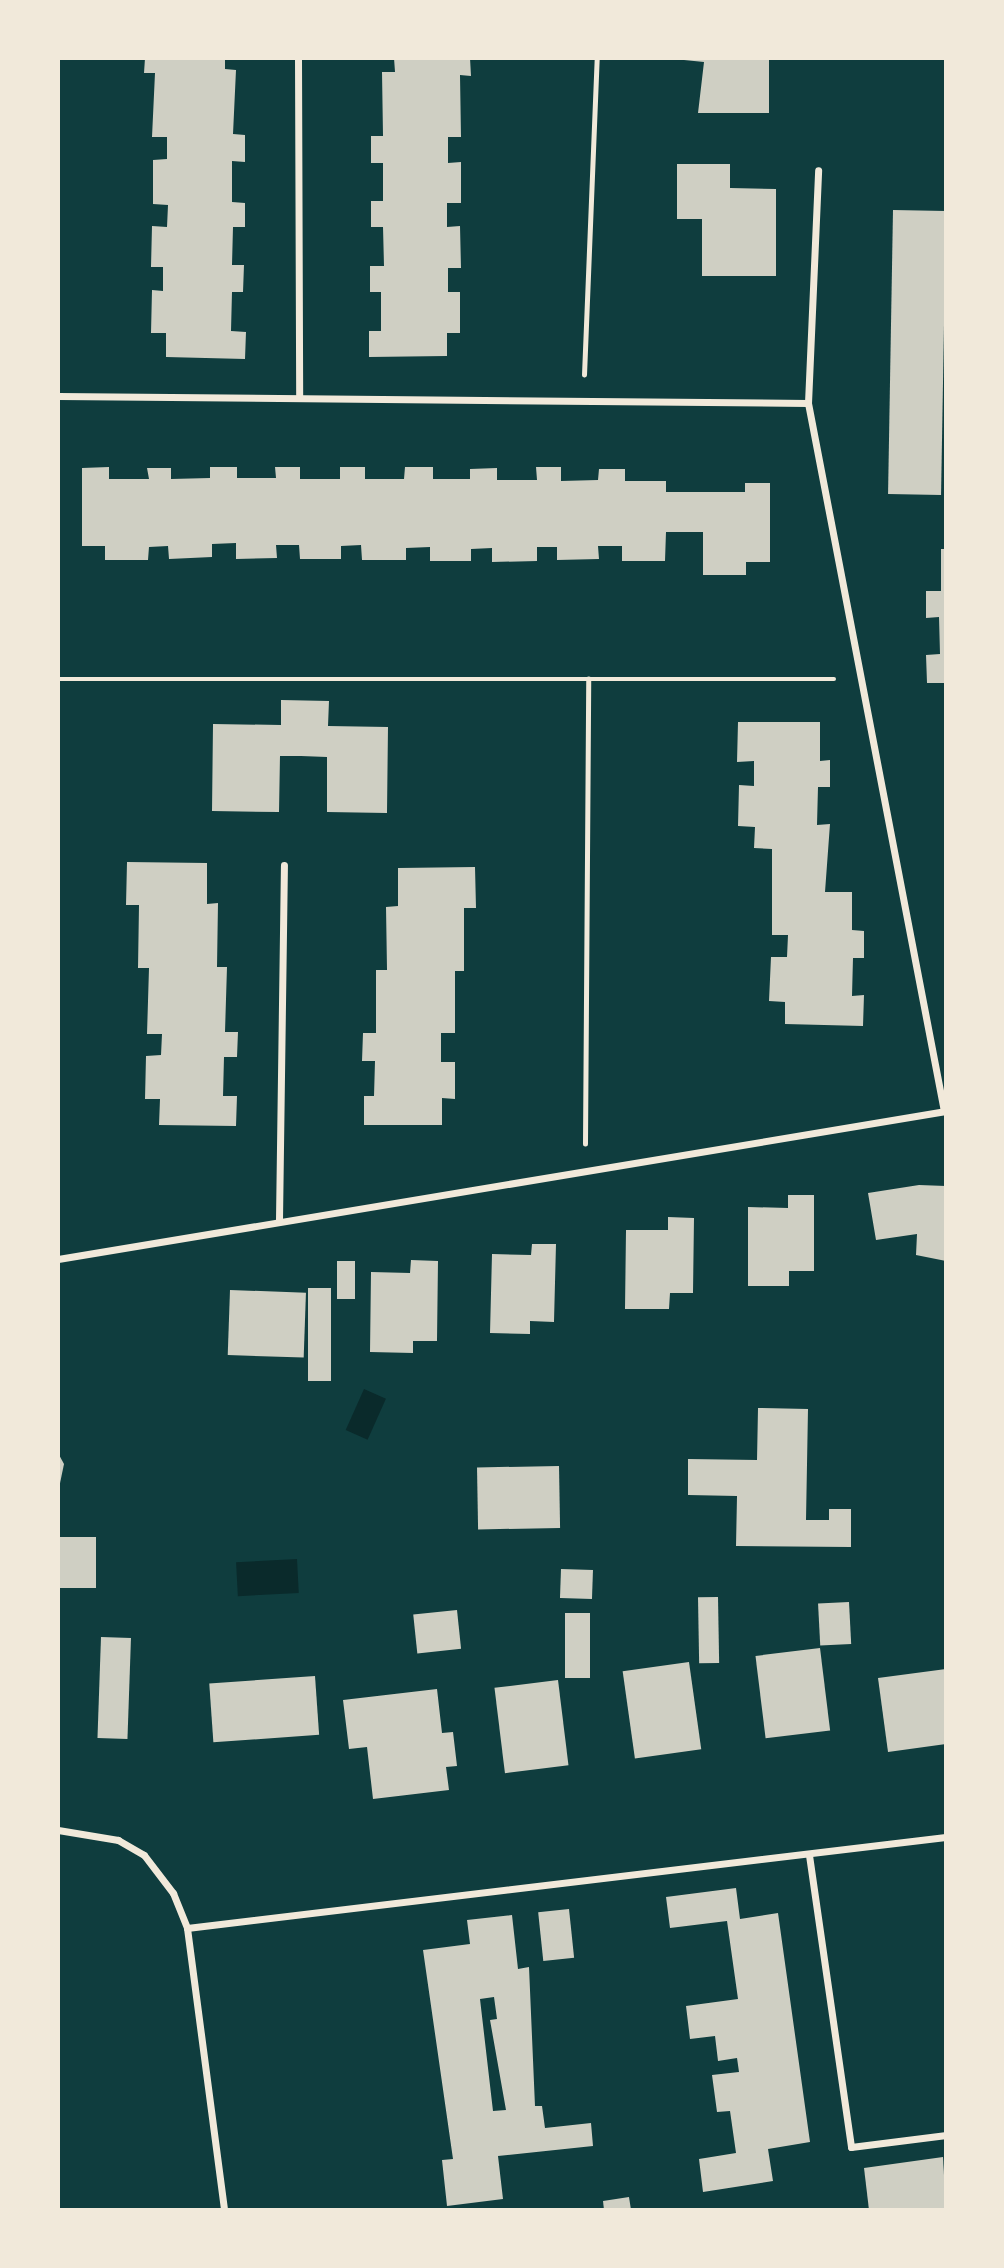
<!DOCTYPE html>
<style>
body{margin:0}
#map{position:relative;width:1004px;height:2268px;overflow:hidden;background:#0f3d3e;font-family:Quicksand,sans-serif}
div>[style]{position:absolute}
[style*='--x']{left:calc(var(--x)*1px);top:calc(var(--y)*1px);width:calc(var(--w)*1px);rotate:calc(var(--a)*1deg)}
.water>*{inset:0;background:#0a2a2b;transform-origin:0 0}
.building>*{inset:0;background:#cfcfc3;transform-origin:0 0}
.path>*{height:4.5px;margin:-2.25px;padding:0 2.25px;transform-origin:2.25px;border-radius:2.25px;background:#f1e9da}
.minor>*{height:7px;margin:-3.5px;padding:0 3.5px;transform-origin:3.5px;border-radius:3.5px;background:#f1e9da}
span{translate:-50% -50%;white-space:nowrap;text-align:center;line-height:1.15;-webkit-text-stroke:5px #f1e9da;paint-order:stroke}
.frame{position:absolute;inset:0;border:60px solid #f1e9da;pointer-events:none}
</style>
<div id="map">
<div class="water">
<div style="left:364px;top:1389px;width:24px;height:45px;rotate:24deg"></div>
<div style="left:297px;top:1559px;width:34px;height:61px;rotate:87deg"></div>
</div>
<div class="building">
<div style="clip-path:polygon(145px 58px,225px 58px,225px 69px,236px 70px,233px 134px,245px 135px,245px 162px,232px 161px,232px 202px,245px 203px,245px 227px,233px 227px,232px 265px,244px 265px,243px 292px,232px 292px,231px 331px,246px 332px,245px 359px,166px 357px,166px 333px,151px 333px,152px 290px,163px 291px,163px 267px,151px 267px,152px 226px,167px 227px,168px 205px,153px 204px,153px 160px,167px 159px,167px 137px,152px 137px,155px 73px,144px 73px)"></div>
<div style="clip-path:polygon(394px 58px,470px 58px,471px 76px,460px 75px,461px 137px,448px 137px,448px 163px,461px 162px,461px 203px,447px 203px,447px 227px,460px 226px,461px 268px,448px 268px,448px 292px,460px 292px,460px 333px,447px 333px,447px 356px,369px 357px,369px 331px,381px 331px,381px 292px,370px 292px,370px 266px,384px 266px,383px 227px,371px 227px,371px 201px,383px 201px,383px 163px,371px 163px,371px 136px,383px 136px,382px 72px,395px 72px)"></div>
<div style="clip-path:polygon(664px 58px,769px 58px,769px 113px,698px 113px,704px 62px)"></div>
<div style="clip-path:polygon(677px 164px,730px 164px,730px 188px,776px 189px,776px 276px,702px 276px,702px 219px,677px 219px)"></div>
<div style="left:893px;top:210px;width:53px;height:284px;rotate:1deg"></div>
<div style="clip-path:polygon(109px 467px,109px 479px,149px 479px,147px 468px,171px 468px,171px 479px,210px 478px,210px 467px,237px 467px,237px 478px,276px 478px,275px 467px,300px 467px,300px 479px,340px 479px,340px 467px,365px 467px,365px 479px,404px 479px,405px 467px,433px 467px,433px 479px,470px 479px,470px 469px,497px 468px,497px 480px,537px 480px,536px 467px,561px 467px,561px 481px,598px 480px,599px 469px,625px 469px,625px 481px,666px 481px,666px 492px,745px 492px,745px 483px,770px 483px,770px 562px,746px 562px,746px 575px,703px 575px,703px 532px,666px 532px,665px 561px,622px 561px,622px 546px,598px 546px,599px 559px,557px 560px,557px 547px,537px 547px,537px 561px,492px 562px,492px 548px,471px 549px,471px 561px,430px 561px,430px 547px,406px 548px,406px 560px,362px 560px,361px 545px,341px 546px,341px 559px,300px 559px,299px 545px,276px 545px,277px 558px,236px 559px,236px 543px,212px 544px,212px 557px,169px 559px,168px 546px,149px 547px,148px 560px,105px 560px,105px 546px,82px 546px,82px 468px)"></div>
<div style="clip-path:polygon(941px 549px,946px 549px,946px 683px,927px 683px,926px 655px,940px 654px,939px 617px,926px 618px,926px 591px,941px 591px)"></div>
<div style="clip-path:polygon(281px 700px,329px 701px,328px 726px,388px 727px,387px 813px,327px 812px,327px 757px,301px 756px,280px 756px,279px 812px,212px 811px,213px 724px,281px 725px)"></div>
<div style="clip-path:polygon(738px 722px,820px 722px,820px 761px,830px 760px,830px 787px,818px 787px,817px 825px,830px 824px,825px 892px,852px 892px,852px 930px,864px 931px,864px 958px,853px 958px,852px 996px,864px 995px,863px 1026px,785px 1024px,785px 1002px,769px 1001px,771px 957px,787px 957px,788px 935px,772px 935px,772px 849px,754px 848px,755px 827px,738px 826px,739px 785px,754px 786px,754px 761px,737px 762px)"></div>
<div style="clip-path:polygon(127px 862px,207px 863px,207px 904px,218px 903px,217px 967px,227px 967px,225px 1032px,238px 1032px,237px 1057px,224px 1057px,223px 1096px,237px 1096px,236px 1126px,159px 1125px,160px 1099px,145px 1099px,146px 1056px,161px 1055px,162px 1034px,147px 1034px,149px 968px,138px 968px,139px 905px,126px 905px)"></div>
<div style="clip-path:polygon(475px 867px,476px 908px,464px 908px,464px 971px,455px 971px,455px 1033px,441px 1033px,441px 1062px,455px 1062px,455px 1099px,442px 1098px,442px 1125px,364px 1125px,364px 1096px,374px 1096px,375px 1061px,362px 1061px,363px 1033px,376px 1033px,376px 970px,387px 970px,386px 907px,398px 906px,398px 868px)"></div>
<div style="clip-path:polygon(919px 1185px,946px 1186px,946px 1261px,916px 1255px,917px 1234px,876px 1240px,868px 1193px)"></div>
<div style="clip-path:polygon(788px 1195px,814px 1195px,814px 1271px,789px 1271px,789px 1286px,748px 1286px,748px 1207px,788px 1208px)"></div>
<div style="clip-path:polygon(668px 1217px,694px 1218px,693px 1293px,670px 1293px,669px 1309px,625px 1309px,626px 1230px,668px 1230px)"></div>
<div style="clip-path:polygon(532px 1244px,556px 1244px,554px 1322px,530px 1321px,530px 1334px,490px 1333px,492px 1254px,531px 1255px)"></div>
<div style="clip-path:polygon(411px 1260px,438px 1261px,437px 1341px,413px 1341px,413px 1353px,370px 1352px,371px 1272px,410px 1273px)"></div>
<div style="left:337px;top:1261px;width:18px;height:38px"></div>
<div style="left:308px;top:1288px;width:23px;height:93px"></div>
<div style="left:230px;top:1290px;width:76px;height:65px;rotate:2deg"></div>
<div style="clip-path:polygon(758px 1408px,808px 1409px,806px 1520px,829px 1520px,829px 1509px,851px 1509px,851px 1547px,736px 1546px,737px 1496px,688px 1495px,688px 1459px,757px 1460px)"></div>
<div style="clip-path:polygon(58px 1453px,64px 1464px,59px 1488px,58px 1487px)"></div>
<div style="left:559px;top:1466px;width:62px;height:82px;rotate:89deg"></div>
<div style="left:58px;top:1537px;width:38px;height:51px"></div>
<div style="left:561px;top:1569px;width:32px;height:29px;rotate:2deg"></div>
<div style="left:718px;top:1597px;width:66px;height:20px;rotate:89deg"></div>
<div style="left:849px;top:1602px;width:42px;height:31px;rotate:87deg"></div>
<div style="left:457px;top:1610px;width:39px;height:44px;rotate:84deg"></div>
<div style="left:565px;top:1613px;width:25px;height:65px"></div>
<div style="left:101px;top:1637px;width:30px;height:101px;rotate:2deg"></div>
<div style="left:820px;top:1648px;width:83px;height:65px;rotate:83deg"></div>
<div style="left:689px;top:1662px;width:88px;height:67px;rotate:82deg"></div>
<div style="clip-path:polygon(946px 1669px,946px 1744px,888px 1752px,878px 1678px)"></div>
<div style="left:315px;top:1676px;width:59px;height:106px;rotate:86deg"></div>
<div style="left:558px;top:1680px;width:86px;height:64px;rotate:83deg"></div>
<div style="clip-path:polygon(437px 1689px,442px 1733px,453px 1732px,457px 1766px,446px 1767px,449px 1790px,373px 1799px,367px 1747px,349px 1749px,343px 1700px)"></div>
<div style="clip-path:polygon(736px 1888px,740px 1919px,778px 1913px,810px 2142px,768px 2149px,773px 2181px,703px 2192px,699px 2159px,736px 2153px,730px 2111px,717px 2112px,712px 2075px,739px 2072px,737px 2058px,718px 2061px,715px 2036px,690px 2039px,686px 2006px,738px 1999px,727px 1921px,670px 1928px,666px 1897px)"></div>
<div style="left:569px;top:1909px;width:49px;height:31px;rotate:84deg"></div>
<div style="clip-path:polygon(evenodd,512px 1915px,518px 1969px,529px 1967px,535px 2106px,542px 2106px,545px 2128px,591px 2123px,593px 2146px,498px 2156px,503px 2199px,447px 2206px,442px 2160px,453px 2159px,423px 1950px,470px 1944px,467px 1920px,512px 1915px,494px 1997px,497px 2019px,490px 2020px,506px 2110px,493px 2111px,480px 1999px,494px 1997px)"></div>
<div style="clip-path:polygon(943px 2157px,946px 2210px,869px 2210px,864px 2168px)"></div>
<div style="clip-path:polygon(629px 2197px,631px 2210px,604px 2210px,603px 2201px)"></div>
</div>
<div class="path">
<div style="--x:584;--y:375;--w:317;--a:-87.7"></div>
<div style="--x:58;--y:679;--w:776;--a:0"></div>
<div style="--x:585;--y:1144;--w:465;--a:-89.6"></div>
</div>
<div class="minor">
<div style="--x:298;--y:58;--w:339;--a:89.8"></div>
<div style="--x:58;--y:396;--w:750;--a:0.53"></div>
<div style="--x:808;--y:403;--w:721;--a:79.13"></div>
<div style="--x:808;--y:403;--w:233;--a:-87.5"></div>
<div style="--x:279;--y:1219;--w:354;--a:-89.2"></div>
<div style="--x:58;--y:1259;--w:900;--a:-9.46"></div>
<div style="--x:58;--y:1830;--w:61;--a:9.5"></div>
<div style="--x:118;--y:1840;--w:30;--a:30"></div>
<div style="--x:144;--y:1855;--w:48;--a:52.7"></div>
<div style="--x:173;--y:1893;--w:38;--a:68"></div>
<div style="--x:187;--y:1928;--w:284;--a:82.5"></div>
<div style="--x:809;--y:1855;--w:295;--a:81.8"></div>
<div style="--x:851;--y:2147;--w:96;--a:-7.2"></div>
<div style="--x:187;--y:1928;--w:764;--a:-6.84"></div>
</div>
<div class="frame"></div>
</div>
